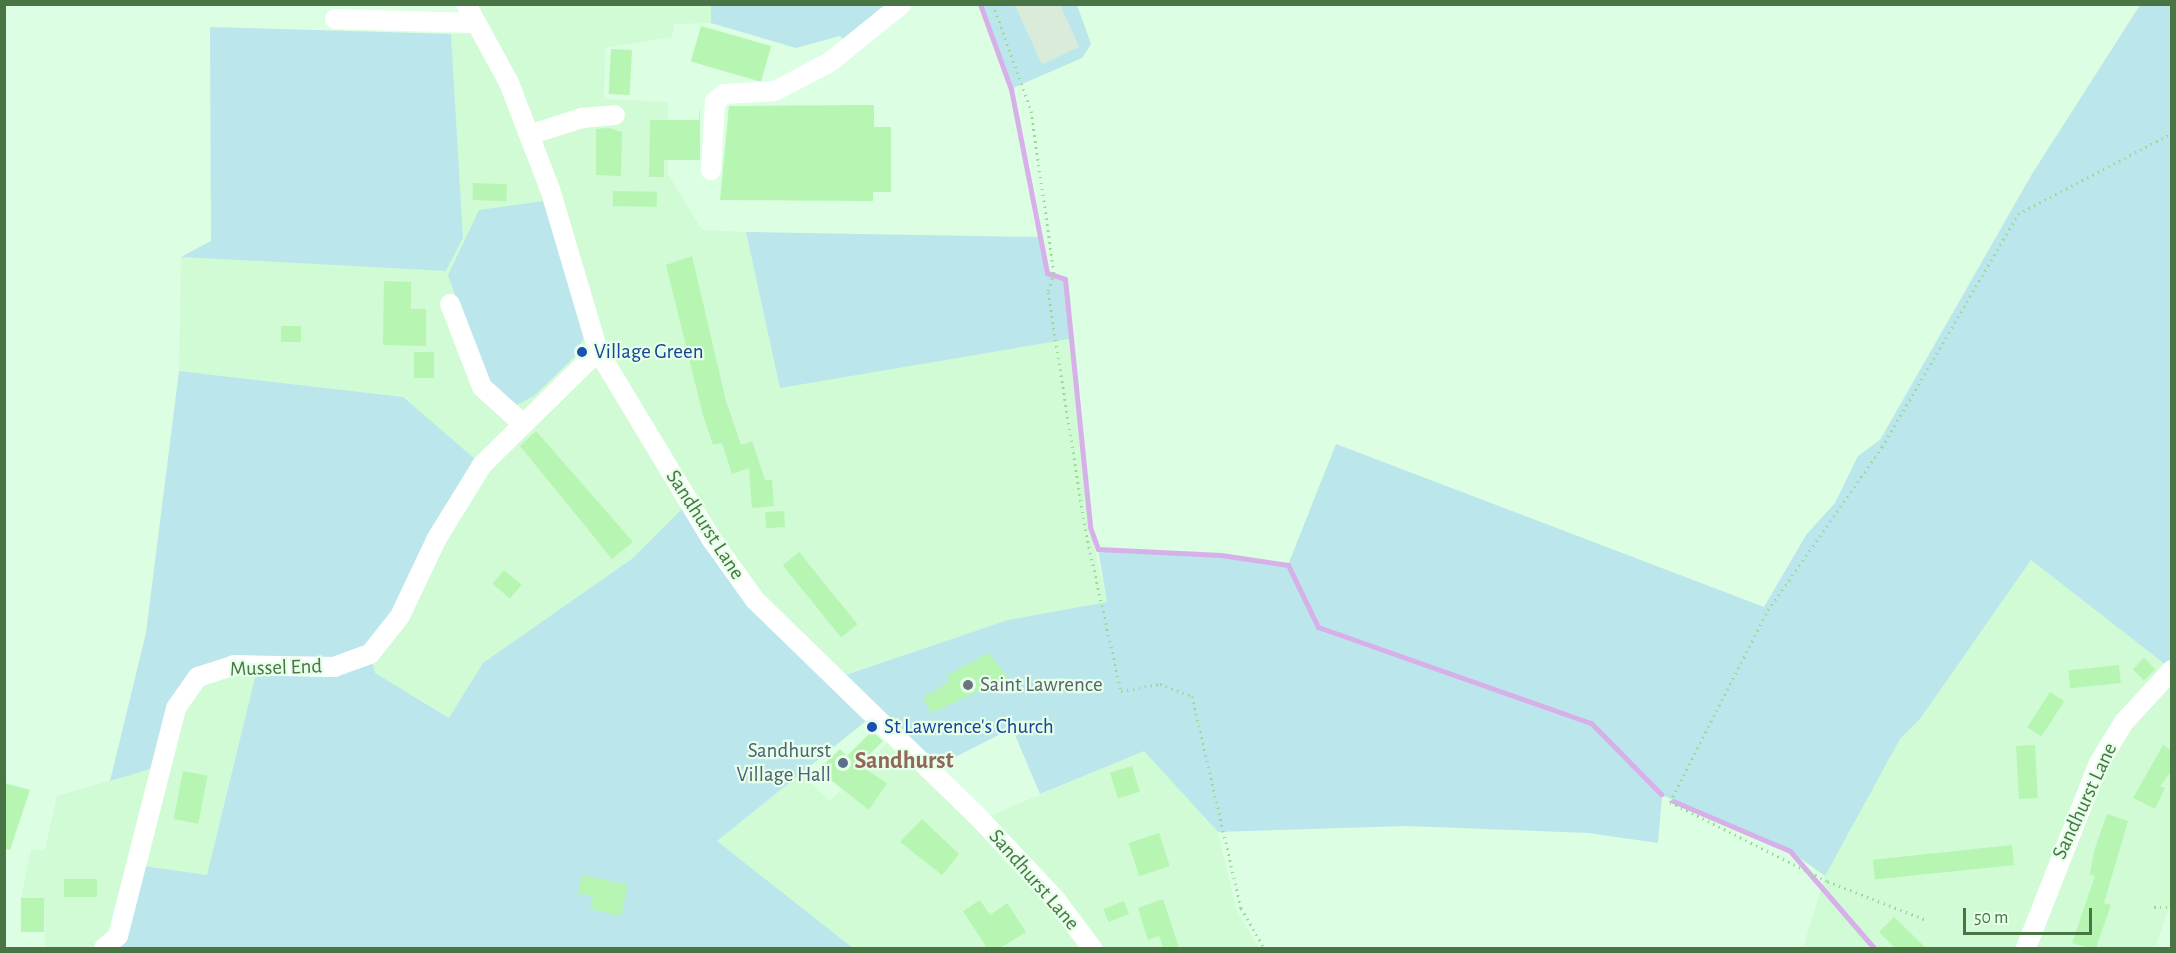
<!DOCTYPE html>
<style>
body{margin:0}
#map{position:relative;width:2176px;height:953px;overflow:hidden;background:#dcfee2;font-family:"Alegreya Sans",sans-serif}
div>[style]{position:absolute}
[style*='--x']{left:calc(var(--x)*1px);top:calc(var(--y)*1px);width:calc(var(--w)*1px);rotate:calc(var(--a)*1deg)}
.residential>*{inset:0;background:#d0fbd5}
.industrial>*{inset:0;background:#daebda}
.green>*{inset:0;background:#bbe6ec}
.stream>*{height:5px;margin:-2.5px;padding:0 2.5px;transform-origin:2.5px;border-radius:2.5px;background:#d7b0e9}
.building>*{inset:0;background:#b6f6b2;transform-origin:0 0}
.path>*{height:3px;margin-top:-1.5px;transform-origin:0;background:repeating-linear-gradient(90deg,#9bda96 0 1.5px,transparent 0 6px)}
.minor>*{height:20px;margin:-10px;padding:0 10px;transform-origin:10px;border-radius:10px;background:#fff}
.dots>*{width:16px;height:16px;translate:-50% -50%;box-sizing:border-box;border:3px solid #e5ffe9;border-radius:50%}
span{translate:-50% -50%;white-space:nowrap;text-align:center;line-height:1.15;-webkit-text-stroke:4.5px #e5ffe9;paint-order:stroke}
.transit-label{font-size:21px;color:#164399}
.left{translate:0 -50%;text-align:left}
.street-label{font-size:21px;color:#497544}
.worship-label{font-size:21px;color:#5b616d}
.service-label{font-size:21px;color:#4e5e75}
.right{translate:-100% -50%;text-align:right}
.quarter-label{font-size:24px;color:#93665a;font-weight:700}
.frame{position:absolute;inset:0;border:6px solid #497544;pointer-events:none}
.scale{position:absolute;left:1963px;top:908px;width:129px;height:27px;box-sizing:border-box;border:3px solid #497544;border-top:0;padding-left:8px;font-size:18px;line-height:21px;white-space:nowrap;color:#497544;-webkit-text-stroke:4px #e5ffe9;paint-order:stroke}
</style>
<div id="map">
<div class="residential">
<div style="clip-path:polygon(466px 5px,711px 5px,711px 23px,674px 24px,672px 37px,605px 48px,604px 99px,668px 102px,668px 174px,702px 230px,746px 232px,780px 387px,1069px 339px,1090px 527px,1107px 602px,1008px 620px,831px 680px,688px 503px,633px 558px,483px 663px,450px 718px,374px 673px,370px 654px,403px 397px,179px 371px,181px 257px,446px 271px,463px 238px,451px 34px,479px 33px)"></div>
<div style="clip-path:polygon(2031px 560px,2171px 669px,2171px 903px,2155px 948px,1803px 948px,1825px 876px,1900px 739px,1920px 719px)"></div>
<div style="clip-path:polygon(258px 665px,207px 876px,104px 948px,45px 948px,44px 899px,21px 898px,31px 850px,45px 850px,57px 796px,161px 766px,198px 677px)"></div>
<div style="clip-path:polygon(893px 737px,981px 820px,1144px 750px,1218px 832px,1236px 909px,1259px 948px,853px 948px,717px 841px,801px 773px,830px 801px)"></div>
</div>
<div class="industrial">
<div style="clip-path:polygon(1015px 5px,1060px 5px,1079px 47px,1042px 64px)"></div>
</div>
<div class="green">
<div style="clip-path:polygon(711px 5px,902px 5px,850px 46px,840px 36px,796px 48px,711px 23px)"></div>
<div style="clip-path:polygon(980px 5px,1015px 5px,1042px 64px,1079px 47px,1060px 5px,1077px 5px,1091px 44px,1082px 58px,1011px 89px)"></div>
<div style="clip-path:polygon(2140px 5px,2171px 5px,2171px 669px,2031px 560px,1920px 719px,1900px 739px,1825px 876px,1790px 851px,1662px 795px,1658px 843px,1588px 833px,1406px 826px,1218px 832px,1144px 751px,1040px 794px,1012px 728px,930px 770px,871px 717px,717px 841px,853px 948px,114px 948px,136px 865px,207px 875px,258px 665px,198px 677px,161px 766px,110px 781px,146px 633px,179px 371px,403px 397px,482px 465px,370px 654px,375px 673px,449px 718px,483px 663px,633px 558px,688px 503px,831px 680px,1008px 620px,1107px 602px,1098px 549px,1221px 555px,1288px 565px,1336px 444px,1764px 607px,1806px 535px,1835px 503px,1858px 456px,1880px 440px,2032px 174px)"></div>
<div style="clip-path:polygon(210px 27px,451px 34px,463px 238px,446px 271px,181px 257px,211px 241px)"></div>
<div style="clip-path:polygon(544px 201px,584px 337px,575px 356px,534px 396px,513px 407px,486px 384px,448px 275px,479px 210px)"></div>
<div style="clip-path:polygon(746px 232px,1040px 237px,1047px 273px,1065px 279px,1069px 339px,780px 388px)"></div>
</div>
<div class="stream">
<div style="--x:980;--y:4;--w:90;--a:70"></div>
<div style="--x:1011;--y:89;--w:187;--a:78.9"></div>
<div style="--x:1047;--y:273;--w:19;--a:18"></div>
<div style="--x:1065;--y:279;--w:249;--a:84.2"></div>
<div style="--x:1090;--y:527;--w:23;--a:70"></div>
<div style="--x:1098;--y:549;--w:123;--a:2.8"></div>
<div style="--x:1221;--y:555;--w:68;--a:8.5"></div>
<div style="--x:1288;--y:565;--w:69;--a:64.2"></div>
<div style="--x:1318;--y:627;--w:289;--a:19.4"></div>
<div style="--x:1591;--y:723;--w:100;--a:45.4"></div>
<div style="--x:1673;--y:801;--w:127;--a:23.1"></div>
<div style="--x:1790;--y:851;--w:128;--a:49.1"></div>
</div>
<div class="building">
<div style="left:701px;top:26px;width:73px;height:37px;rotate:16deg"></div>
<div style="left:611px;top:49px;width:21px;height:45px;rotate:3deg"></div>
<div style="clip-path:polygon(700px 104px,700px 160px,664px 160px,664px 177px,649px 177px,650px 120px,699px 120px)"></div>
<div style="clip-path:polygon(874px 105px,874px 127px,891px 127px,891px 192px,873px 192px,873px 201px,720px 200px,729px 106px)"></div>
<div style="clip-path:polygon(609px 128px,622px 132px,621px 176px,596px 175px,596px 129px)"></div>
<div style="left:473px;top:183px;width:34px;height:17px;rotate:2deg"></div>
<div style="left:613px;top:191px;width:44px;height:15px;rotate:1deg"></div>
<div style="clip-path:polygon(692px 256px,726px 401px,741px 445px,752px 441px,765px 480px,772px 480px,774px 506px,752px 508px,749px 468px,732px 474px,722px 443px,713px 445px,703px 415px,666px 265px)"></div>
<div style="clip-path:polygon(384px 281px,411px 282px,411px 309px,426px 309px,426px 346px,383px 345px)"></div>
<div style="left:281px;top:326px;width:20px;height:16px"></div>
<div style="left:414px;top:352px;width:20px;height:26px"></div>
<div style="clip-path:polygon(536px 431px,633px 542px,612px 559px,520px 446px)"></div>
<div style="left:784px;top:511px;width:16px;height:19px;rotate:86deg"></div>
<div style="left:799px;top:552px;width:93px;height:21px;rotate:51deg"></div>
<div style="left:504px;top:570px;width:23px;height:18px;rotate:40deg"></div>
<div style="clip-path:polygon(989px 653px,1008px 678px,931px 713px,923px 698px,950px 681px,947px 675px)"></div>
<div style="left:2144px;top:658px;width:16px;height:16px;rotate:45deg"></div>
<div style="left:2119px;top:665px;width:18px;height:51px;rotate:84deg"></div>
<div style="left:2050px;top:692px;width:17px;height:42px;rotate:33deg"></div>
<div style="clip-path:polygon(872px 731px,883px 741px,859px 765px,887px 783px,869px 810px,818px 770px,840px 749px,847px 756px)"></div>
<div style="left:2035px;top:745px;width:53px;height:19px;rotate:87deg"></div>
<div style="clip-path:polygon(2163px 745px,2172px 751px,2172px 771px,2160px 786px,2165px 788px,2155px 809px,2133px 798px)"></div>
<div style="left:1132px;top:766px;width:27px;height:23px;rotate:73deg"></div>
<div style="left:183px;top:771px;width:25px;height:49px;rotate:11deg"></div>
<div style="clip-path:polygon(4px 783px,30px 790px,10px 850px,4px 849px)"></div>
<div style="clip-path:polygon(2107px 814px,2128px 821px,2104px 903px,2111px 905px,2096px 948px,2090px 948px,2072px 943px,2095px 876px,2090px 874px,2094px 851px)"></div>
<div style="clip-path:polygon(922px 819px,959px 854px,942px 875px,900px 842px)"></div>
<div style="left:1159px;top:833px;width:35px;height:32px;rotate:72deg"></div>
<div style="left:2012px;top:845px;width:20px;height:140px;rotate:84deg"></div>
<div style="clip-path:polygon(582px 875px,628px 885px,621px 916px,590px 909px,593px 896px,578px 893px)"></div>
<div style="left:64px;top:879px;width:33px;height:18px"></div>
<div style="left:21px;top:898px;width:23px;height:34px"></div>
<div style="clip-path:polygon(1163px 899px,1179px 948px,1163px 948px,1159px 936px,1148px 940px,1138px 908px)"></div>
<div style="clip-path:polygon(980px 900px,990px 915px,1007px 903px,1026px 932px,1000px 948px,987px 948px,963px 911px)"></div>
<div style="left:1124px;top:901px;width:14px;height:22px;rotate:69deg"></div>
<div style="clip-path:polygon(1894px 917px,1926px 948px,1895px 948px,1879px 932px)"></div>
</div>
<div class="path">
<div style="--x:993;--y:4;--w:114;--a:70.4"></div>
<div style="--x:1031;--y:111;--w:163;--a:81.9"></div>
<div style="--x:1054;--y:272;--w:21;--a:107"></div>
<div style="--x:1048;--y:292;--w:240;--a:81.1"></div>
<div style="--x:1085;--y:529;--w:166;--a:77.5"></div>
<div style="--x:1121;--y:691;--w:40;--a:-10"></div>
<div style="--x:1160;--y:684;--w:34;--a:21"></div>
<div style="--x:1192;--y:696;--w:218;--a:77"></div>
<div style="--x:1241;--y:908;--w:46;--a:60.1"></div>
<div style="--x:2154;--y:907;--w:18;--a:0"></div>
<div style="--x:1924;--y:919;--w:104;--a:-158.6"></div>
<div style="--x:1827;--y:881;--w:176;--a:-153.3"></div>
<div style="--x:1670;--y:802;--w:216;--a:-63"></div>
<div style="--x:1768;--y:610;--w:199;--a:-55"></div>
<div style="--x:1882;--y:447;--w:270;--a:-59.7"></div>
<div style="--x:2018;--y:214;--w:174;--a:-27.7"></div>
</div>
<div class="minor">
<div style="--x:466;--y:4;--w:90;--a:61.4"></div>
<div style="--x:509;--y:83;--w:114;--a:68.9"></div>
<div style="--x:550;--y:189;--w:169;--a:73.5"></div>
<div style="--x:598;--y:351;--w:221;--a:58.9"></div>
<div style="--x:712;--y:540;--w:74;--a:54.4"></div>
<div style="--x:755;--y:600;--w:315;--a:44.2"></div>
<div style="--x:981;--y:820;--w:110;--a:46.8"></div>
<div style="--x:1056;--y:900;--w:60;--a:53.1"></div>
<div style="--x:335;--y:19;--w:139;--a:1.6"></div>
<div style="--x:529;--y:135;--w:56;--a:-17.8"></div>
<div style="--x:582;--y:118;--w:33;--a:-5"></div>
<div style="--x:711;--y:170;--w:68;--a:-86.6"></div>
<div style="--x:715;--y:102;--w:12;--a:-42"></div>
<div style="--x:724;--y:94;--w:51;--a:-3.4"></div>
<div style="--x:775;--y:91;--w:62;--a:-27.8"></div>
<div style="--x:830;--y:62;--w:92;--a:-38.9"></div>
<div style="--x:450;--y:304;--w:89;--a:68.9"></div>
<div style="--x:482;--y:387;--w:54;--a:42"></div>
<div style="--x:104;--y:948;--w:18;--a:-41"></div>
<div style="--x:118;--y:936;--w:235;--a:-75.7"></div>
<div style="--x:176;--y:708;--w:38;--a:-55"></div>
<div style="--x:198;--y:677;--w:38;--a:-18"></div>
<div style="--x:234;--y:665;--w:100;--a:1.1"></div>
<div style="--x:334;--y:667;--w:38;--a:-20"></div>
<div style="--x:370;--y:654;--w:48;--a:-51.7"></div>
<div style="--x:400;--y:616;--w:86;--a:-64.6"></div>
<div style="--x:437;--y:538;--w:86;--a:-58.3"></div>
<div style="--x:482;--y:465;--w:163;--a:-44.5"></div>
<div style="--x:2026;--y:948;--w:199;--a:-68.5"></div>
<div style="--x:2099;--y:763;--w:48;--a:-58.6"></div>
<div style="--x:2124;--y:722;--w:71;--a:-47.3"></div>
</div>
<div class="dots">
<div style="left:582px;top:352px;background:#1a4fb4"></div>
<div style="left:968px;top:685px;background:#6b7280"></div>
<div style="left:872px;top:727px;background:#1a4fb4"></div>
<div style="left:843px;top:763px;background:#5c6f8a"></div>
</div>
<div class="transit-label">
<span class="left" style="left:594px;top:352px">Village Green</span>
<span class="left" style="left:884px;top:727px">St Lawrence's Church</span>
</div>
<div class="street-label">
<span style="left:705px;top:525px;rotate:57deg">Sandhurst Lane</span>
<span style="left:276px;top:668px;rotate:-2deg">Mussel End</span>
<span style="left:2085px;top:801px;rotate:-65deg">Sandhurst Lane</span>
<span style="left:1034px;top:880px;rotate:49deg">Sandhurst Lane</span>
</div>
<div class="worship-label">
<span class="left" style="left:980px;top:685px">Saint Lawrence</span>
</div>
<div class="service-label">
<span class="right" style="left:831px;top:763px">Sandhurst<br>Village Hall</span>
</div>
<div class="quarter-label">
<span style="left:904px;top:762px">Sandhurst</span>
</div>
<div class="frame"></div>
<div class="scale">50 m</div>
</div>
